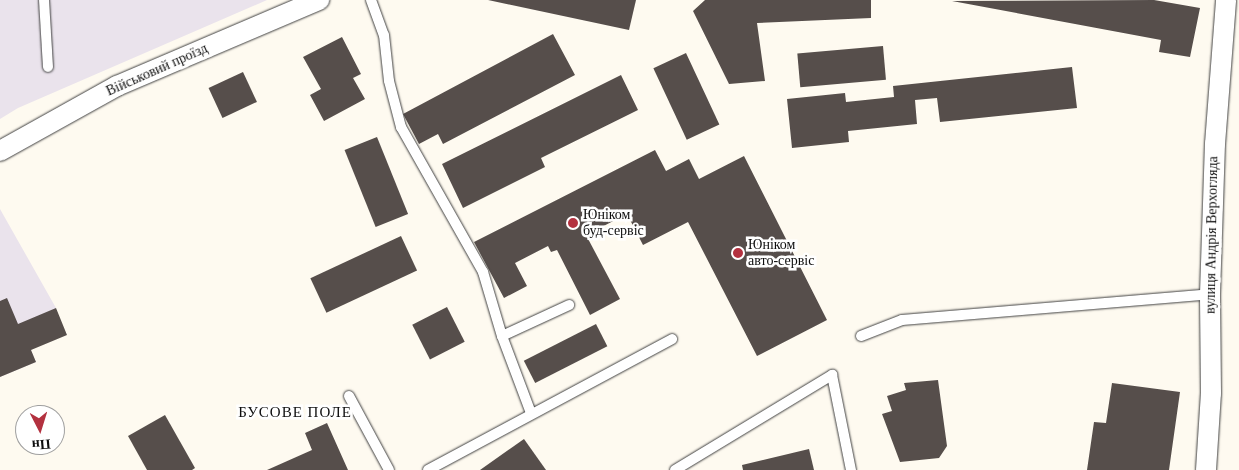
<!DOCTYPE html>
<meta charset="utf-8">
<style>
body{margin:0}
#map{position:relative;width:1239px;height:470px;overflow:hidden;background:#fefaf0;font-family:Georgia,serif}
div>[style]{position:absolute}
[style*='--x']{left:calc(var(--x)*1px);top:calc(var(--y)*1px);width:calc(var(--w)*1px);rotate:calc(var(--a)*1deg)}
.industrial>*{inset:0;background:#eae3ec}
.building>*{inset:0;background:#564e4b;transform-origin:0 0}
.roads{filter:drop-shadow(0 0 1px #414141) drop-shadow(0 0 1px #414141)}
.lane>*{height:10px;margin:-5px;padding:0 5px;transform-origin:5px;border-radius:5px;background:#fff}
.street>*{height:20px;margin:-10px;padding:0 10px;transform-origin:10px;border-radius:10px;background:#fff}
.dots>*{width:14px;height:14px;translate:-50% -50%;box-sizing:border-box;border:2px solid #fff;border-radius:50%}
span{translate:-50% -50%;white-space:nowrap;text-align:center;line-height:1.15;-webkit-text-stroke:5px #fff;paint-order:stroke}
.street-label{font-size:14px;color:#0e0e0e}
.poi-label{font-size:14px;color:#0e0e0e}
.left{translate:0 -50%;text-align:left}
.neighbourhood-label{font-size:15px;color:#0e0e0e;letter-spacing:1px}
.north{position:absolute;left:15px;top:405px;width:50px;height:50px;box-sizing:border-box;background:#fff;border:1px solid #9f9f9f;border-radius:50%;rotate:175deg;font-size:14px;font-weight:700;line-height:20px;text-align:center;color:#0e0e0e}
.north::after{content:'';display:block;margin:auto;width:18px;height:22px;background:#b3313f;clip-path:polygon(50% 0,100% 100%,50% 72%,0 100%)}
</style>
<div id="map">
<div class="industrial">
<div style="clip-path:polygon(0 0,267px 0,18px 108px,0 119px)"></div>
<div style="clip-path:polygon(0 209px,56px 308px,31px 350px,36px 362px,0 377px)"></div>
</div>
<div class="building">
<div style="clip-path:polygon(488px 0,636px 0,629px 30px)"></div>
<div style="clip-path:polygon(705px 0,871px 0,871px 18px,757px 23px,765px 81px,729px 84px,693px 11px)"></div>
<div style="clip-path:polygon(1154px 0,1200px 8px,1190px 57px,1159px 52px,1161px 40px,952px 1px)"></div>
<div style="clip-path:polygon(553px 34px,575px 75px,443px 144px,438px 134px,419px 144px,403px 114px)"></div>
<div style="clip-path:polygon(342px 37px,361px 74px,353px 78px,365px 99px,324px 121px,310px 95px,321px 89px,303px 57px)"></div>
<div style="left:883px;top:46px;width:34px;height:86px;rotate:85deg"></div>
<div style="left:686px;top:53px;width:79px;height:36px;rotate:65deg"></div>
<div style="clip-path:polygon(1072px 67px,1077px 108px,940px 122px,937px 98px,915px 100px,917px 124px,848px 131px,849px 142px,792px 148px,787px 99px,845px 93px,846px 102px,894px 97px,893px 86px)"></div>
<div style="left:243px;top:72px;width:33px;height:38px;rotate:65deg"></div>
<div style="clip-path:polygon(621px 75px,638px 110px,541px 158px,545px 167px,463px 208px,442px 164px)"></div>
<div style="left:377px;top:137px;width:83px;height:35px;rotate:68deg"></div>
<div style="clip-path:polygon(655px 150px,666px 171px,689px 159px,699px 179px,744px 156px,827px 320px,757px 356px,688px 222px,643px 245px,627px 214px,586px 235px,620px 299px,590px 315px,557px 250px,551px 252px,548px 246px,515px 263px,527px 286px,504px 298px,474px 242px)"></div>
<div style="left:401px;top:236px;width:38px;height:100px;rotate:65deg"></div>
<div style="clip-path:polygon(7px 298px,18px 324px,56px 308px,67px 335px,31px 350px,36px 362px,0 377px,0 301px)"></div>
<div style="left:447px;top:307px;width:39px;height:39px;rotate:63deg"></div>
<div style="left:596px;top:324px;width:25px;height:81px;rotate:63deg"></div>
<div style="clip-path:polygon(938px 380px,947px 446px,939px 458px,900px 462px,882px 414px,892px 411px,887px 396px,906px 390px,904px 383px)"></div>
<div style="clip-path:polygon(1112px 383px,1180px 392px,1169px 470px,1087px 470px,1094px 422px,1106px 423px)"></div>
<div style="clip-path:polygon(165px 415px,195px 468px,192px 470px,147px 470px,128px 436px)"></div>
<div style="clip-path:polygon(327px 423px,348px 470px,267px 470px,312px 450px,305px 433px)"></div>
<div style="clip-path:polygon(524px 439px,546px 470px,480px 470px)"></div>
<div style="clip-path:polygon(809px 449px,814px 470px,743px 470px,742px 465px)"></div>
</div>
<div class="roads">
<div class="lane">
<div style="--x:44;--y:0;--w:67;--a:86.6"></div>
<div style="--x:371;--y:0;--w:37;--a:70"></div>
<div style="--x:384;--y:35;--w:46;--a:83.8"></div>
<div style="--x:389;--y:81;--w:48;--a:75.4"></div>
<div style="--x:401;--y:127;--w:167;--a:60.5"></div>
<div style="--x:483;--y:272;--w:67;--a:73.5"></div>
<div style="--x:502;--y:336;--w:82;--a:69.4"></div>
<div style="--x:502;--y:336;--w:74;--a:-24.8"></div>
<div style="--x:861;--y:336;--w:44;--a:-21.3"></div>
<div style="--x:902;--y:320;--w:309;--a:-4.8"></div>
<div style="--x:349;--y:396;--w:84;--a:61.6"></div>
<div style="--x:428;--y:470;--w:277;--a:-28.2"></div>
<div style="--x:675;--y:470;--w:184;--a:-31.2"></div>
<div style="--x:832;--y:375;--w:97;--a:78.7"></div>
</div>
<div class="street">
<div style="--x:0;--y:151;--w:134;--a:-29.1"></div>
<div style="--x:117;--y:86;--w:220;--a:-23.1"></div>
<div style="--x:1206;--y:470;--w:77;--a:-86.3"></div>
<div style="--x:1211;--y:393;--w:99;--a:-90.6"></div>
<div style="--x:1210;--y:294;--w:150;--a:-88.1"></div>
<div style="--x:1215;--y:144;--w:144;--a:-85.6"></div>
</div>
</div>
<div class="dots">
<div style="left:573px;top:223px;background:#b3313f"></div>
<div style="left:738px;top:253px;background:#b3313f"></div>
</div>
<div class="street-label">
<span style="left:157px;top:70px;rotate:-24deg">Військовий проїзд</span>
<span style="left:1212px;top:235px;rotate:-89deg">вулиця Андрія Верхогляда</span>
</div>
<div class="poi-label">
<span class="left" style="left:583px;top:223px">Юніком<br>буд-сервіс</span>
<span class="left" style="left:748px;top:253px">Юніком<br>авто-сервіс</span>
</div>
<div class="neighbourhood-label">
<span style="left:295px;top:413px">БУСОВЕ ПОЛЕ</span>
</div>
<div class="north">Пн</div>
</div>
